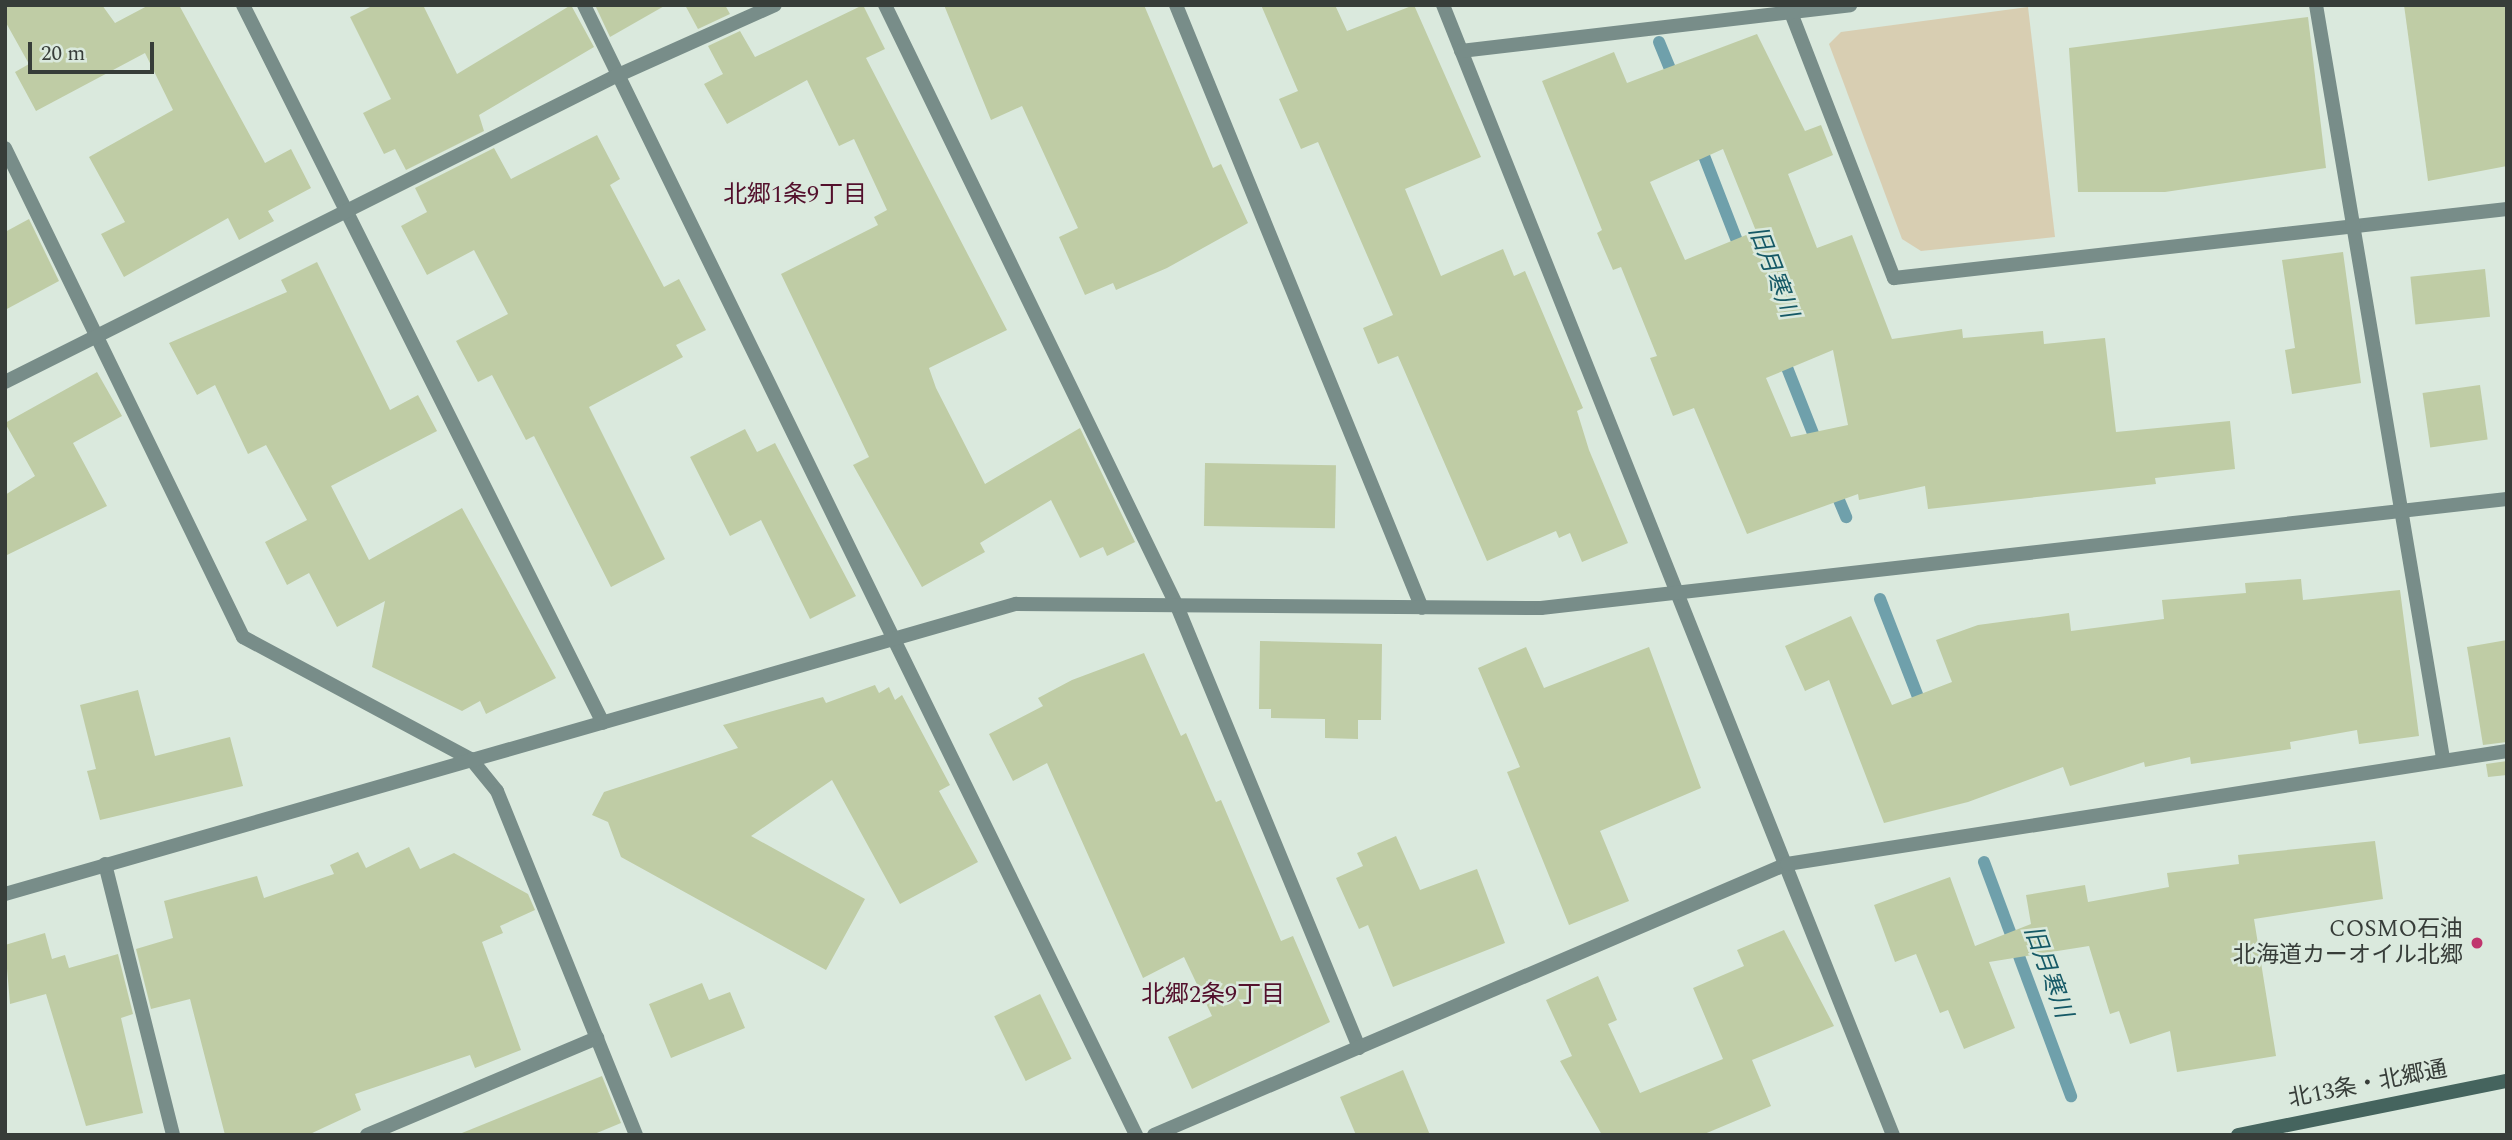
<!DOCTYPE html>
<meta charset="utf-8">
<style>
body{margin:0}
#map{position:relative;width:2512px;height:1140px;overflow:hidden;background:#dae9dd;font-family:Spectral,"Noto Sans JP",serif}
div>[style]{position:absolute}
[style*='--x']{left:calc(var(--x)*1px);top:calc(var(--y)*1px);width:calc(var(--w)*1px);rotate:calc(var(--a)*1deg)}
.green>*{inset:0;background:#d8ceb2}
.stream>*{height:12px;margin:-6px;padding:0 6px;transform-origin:6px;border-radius:6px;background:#6fa0ab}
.building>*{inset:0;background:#bfcca5;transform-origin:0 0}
.minor>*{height:14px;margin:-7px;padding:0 7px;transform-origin:7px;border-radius:7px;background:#788d89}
.secondary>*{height:14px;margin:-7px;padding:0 7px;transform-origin:7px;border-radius:7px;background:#45645e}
.dots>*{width:19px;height:19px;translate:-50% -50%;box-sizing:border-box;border:4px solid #dae9dd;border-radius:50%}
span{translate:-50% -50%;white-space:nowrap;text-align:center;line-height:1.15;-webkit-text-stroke:5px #dae9dd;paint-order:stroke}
.poi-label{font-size:23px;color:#373d39}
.right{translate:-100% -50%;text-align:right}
.street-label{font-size:23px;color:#373d39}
.neighbourhood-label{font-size:24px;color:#53102c}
.water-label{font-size:24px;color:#155966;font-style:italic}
.frame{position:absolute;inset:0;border:7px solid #373d39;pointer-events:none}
.scale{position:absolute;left:28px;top:42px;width:126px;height:32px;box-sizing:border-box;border:4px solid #373d39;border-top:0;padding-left:9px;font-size:21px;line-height:24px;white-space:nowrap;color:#373d39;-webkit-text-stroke:5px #dae9dd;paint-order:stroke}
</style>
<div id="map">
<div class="green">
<div style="clip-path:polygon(2028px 7px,2055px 237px,1921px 251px,1902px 239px,1829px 44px,1841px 32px)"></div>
</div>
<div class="stream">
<div style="--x:1659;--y:42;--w:42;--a:67.7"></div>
<div style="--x:1699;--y:143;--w:119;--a:68.8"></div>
<div style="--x:1782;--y:355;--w:98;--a:68.4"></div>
<div style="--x:1833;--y:486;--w:34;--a:67"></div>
<div style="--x:1880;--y:599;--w:119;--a:68.8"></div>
<div style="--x:1984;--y:862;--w:250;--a:69.6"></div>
</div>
<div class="building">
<div style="clip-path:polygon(5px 5px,102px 5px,115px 23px,149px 5px,179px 5px,265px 163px,291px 149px,311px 188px,268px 211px,274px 221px,239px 240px,228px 218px,124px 277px,101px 234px,125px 222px,89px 157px,173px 110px,145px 53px,36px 111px,15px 72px,29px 64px,5px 21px)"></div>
<div style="clip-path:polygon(374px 5px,423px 5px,457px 74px,571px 5px,594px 47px,479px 115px,484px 131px,406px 170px,395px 149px,384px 154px,363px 113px,391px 99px,350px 17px)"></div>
<div style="clip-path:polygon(595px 5px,666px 5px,610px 37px)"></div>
<div style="clip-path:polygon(685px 5px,725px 5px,730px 14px,698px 29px)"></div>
<div style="clip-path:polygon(863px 5px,885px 49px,866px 58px,1007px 330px,929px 368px,936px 388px,985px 484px,1080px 428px,1135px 542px,1107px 556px,1103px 547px,1080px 558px,1051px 500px,980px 543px,985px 552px,922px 587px,853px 465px,869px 457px,781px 274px,878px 225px,874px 217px,887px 210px,854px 139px,839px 146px,807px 80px,727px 124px,704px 84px,723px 74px,708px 46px,740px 31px,755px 57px)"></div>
<div style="clip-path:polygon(944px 5px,1144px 5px,1213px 168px,1221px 164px,1248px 223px,1167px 268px,1116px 290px,1113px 283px,1085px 295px,1059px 237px,1078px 228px,1022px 106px,991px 120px)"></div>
<div style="clip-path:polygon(1261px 5px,1335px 5px,1347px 31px,1414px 5px,1481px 157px,1405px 189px,1441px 276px,1503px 249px,1514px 276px,1525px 271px,1583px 408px,1577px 411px,1589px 450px,1628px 543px,1582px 562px,1570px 533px,1559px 538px,1556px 531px,1487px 561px,1398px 356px,1378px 364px,1363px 328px,1393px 315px,1318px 142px,1301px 149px,1279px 99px,1298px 91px)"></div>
<div style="clip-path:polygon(2404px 5px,2507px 5px,2507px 166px,2428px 181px)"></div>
<div style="clip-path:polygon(2308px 17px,2326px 168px,2165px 192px,2078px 192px,2069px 48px)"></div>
<div style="clip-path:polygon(evenodd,1757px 34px,1805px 131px,1821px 125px,1833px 155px,1788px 174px,1817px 248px,1852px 235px,1892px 339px,1962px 329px,1963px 338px,2043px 331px,2044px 344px,2105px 338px,2116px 432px,2230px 421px,2235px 469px,2155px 478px,2156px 484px,1928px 509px,1925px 486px,1859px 500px,1858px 494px,1747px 534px,1694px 408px,1673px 416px,1650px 358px,1657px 356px,1621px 267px,1613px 270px,1597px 233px,1602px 230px,1542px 81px,1614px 52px,1627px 83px,1757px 34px,1723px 149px,1756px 231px,1685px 260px,1650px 182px,1723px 149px,1757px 34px,1833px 350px,1848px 425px,1791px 437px,1766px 378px,1833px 350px)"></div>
<div style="clip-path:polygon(597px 135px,620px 179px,610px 185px,664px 287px,679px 279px,706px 330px,676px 345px,683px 357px,589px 407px,665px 559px,611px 587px,534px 436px,526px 440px,492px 375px,478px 382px,456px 341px,508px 314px,474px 250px,427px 275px,401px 226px,427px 212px,415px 188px,494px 148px,511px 179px)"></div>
<div style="clip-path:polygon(29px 219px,59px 281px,5px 310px,5px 232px)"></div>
<div style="clip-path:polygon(2343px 252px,2361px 383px,2292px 394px,2285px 350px,2295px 348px,2282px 260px)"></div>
<div style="clip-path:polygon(317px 262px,390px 410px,418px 395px,437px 431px,331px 486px,369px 560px,462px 508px,556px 678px,486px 714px,480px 701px,462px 711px,372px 667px,385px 601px,337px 627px,309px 573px,287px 585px,265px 542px,307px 520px,266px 445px,248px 454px,215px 385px,197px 395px,169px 343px,287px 292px,281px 280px)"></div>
<div style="left:2485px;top:269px;width:48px;height:75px;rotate:84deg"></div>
<div style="clip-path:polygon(97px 372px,122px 416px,73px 443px,107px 506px,5px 556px,5px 495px,35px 476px,5px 423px)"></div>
<div style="left:2480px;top:385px;width:55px;height:58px;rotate:82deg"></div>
<div style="clip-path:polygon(745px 429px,757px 452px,775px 443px,856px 596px,810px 619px,761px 520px,730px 536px,690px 457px)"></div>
<div style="left:1205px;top:463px;width:131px;height:63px;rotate:1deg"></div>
<div style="clip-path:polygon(2301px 579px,2303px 600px,2400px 590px,2419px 736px,2359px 744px,2357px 730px,2290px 742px,2291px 749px,2191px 764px,2190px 757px,2145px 767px,2144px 762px,2070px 786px,2063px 767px,1968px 802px,1884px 823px,1829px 680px,1805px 691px,1785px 646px,1851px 616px,1892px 705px,1952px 682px,1936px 640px,1978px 625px,2069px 613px,2071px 631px,2164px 619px,2162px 600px,2246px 593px,2245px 583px)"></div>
<div style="clip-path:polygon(2507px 640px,2507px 742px,2483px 745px,2467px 647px)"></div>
<div style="clip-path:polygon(1260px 641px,1382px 644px,1381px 720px,1358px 720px,1358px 739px,1325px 738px,1325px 719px,1271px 718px,1271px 709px,1259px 709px)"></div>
<div style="clip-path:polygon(1526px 647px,1544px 688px,1649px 647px,1701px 788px,1600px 831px,1629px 901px,1569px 925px,1507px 772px,1520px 767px,1478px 668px)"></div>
<div style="clip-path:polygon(1144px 653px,1181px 736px,1186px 733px,1216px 802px,1221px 800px,1281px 941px,1293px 936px,1330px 1022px,1192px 1089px,1168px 1037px,1212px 1016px,1184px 957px,1143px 978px,1047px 763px,1013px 781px,989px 734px,1043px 706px,1038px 698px,1072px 680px)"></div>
<div style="clip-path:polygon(875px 685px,879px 693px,889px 687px,895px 700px,902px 695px,950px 785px,939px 791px,978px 862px,900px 904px,832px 780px,751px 836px,865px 899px,826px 970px,621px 857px,608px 822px,592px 815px,604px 792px,738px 748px,723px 725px,823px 697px,826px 703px)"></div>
<div style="clip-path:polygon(138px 690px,155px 756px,230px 737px,243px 786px,100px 820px,87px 771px,96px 769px,80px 705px)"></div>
<div style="clip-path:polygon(2507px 761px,2507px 775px,2488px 777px,2486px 764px)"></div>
<div style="clip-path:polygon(1396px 836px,1420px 890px,1477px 869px,1505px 943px,1393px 987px,1368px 925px,1359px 929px,1336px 878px,1363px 866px,1357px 853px)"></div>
<div style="clip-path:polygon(2375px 841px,2383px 899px,2254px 919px,2276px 1056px,2177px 1072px,2170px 1031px,2130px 1044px,2119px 1011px,2110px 1014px,2089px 946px,1989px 962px,2015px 1028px,1964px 1049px,1948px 1010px,1940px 1013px,1916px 954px,1895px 962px,1874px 905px,1950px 877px,1975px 946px,2031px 924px,2026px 895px,2085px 885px,2088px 902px,2169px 887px,2167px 873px,2239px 864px,2238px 855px)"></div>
<div style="clip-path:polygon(409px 847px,420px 869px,454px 853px,528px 894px,535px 910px,500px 926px,503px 933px,482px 942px,521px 1050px,475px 1068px,470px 1055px,355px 1094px,361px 1110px,308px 1135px,225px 1135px,190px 999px,151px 1009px,136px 949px,173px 938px,164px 901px,257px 876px,264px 898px,334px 874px,330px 865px,358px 852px,366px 868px)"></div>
<div style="clip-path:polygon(1784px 930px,1834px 1026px,1752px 1060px,1771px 1106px,1702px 1135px,1602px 1135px,1560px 1061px,1572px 1056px,1546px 1000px,1598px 976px,1617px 1020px,1608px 1024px,1640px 1093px,1723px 1059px,1693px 988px,1744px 966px,1737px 950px)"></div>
<div style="clip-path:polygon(45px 933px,52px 959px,65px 955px,69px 968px,118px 954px,133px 1014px,121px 1018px,143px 1113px,86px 1126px,46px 994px,10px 1004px,5px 945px)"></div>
<div style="clip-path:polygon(702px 983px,709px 1000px,730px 992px,745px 1028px,671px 1058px,649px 1004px)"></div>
<div style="left:1040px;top:994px;width:72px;height:51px;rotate:64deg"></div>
<div style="clip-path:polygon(1403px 1070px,1430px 1135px,1356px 1135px,1340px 1097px)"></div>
<div style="clip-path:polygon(602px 1076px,621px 1123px,592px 1135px,457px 1135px)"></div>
</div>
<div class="minor">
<div style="--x:243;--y:5;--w:803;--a:63.37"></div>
<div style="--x:584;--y:5;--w:1258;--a:63.96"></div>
<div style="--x:885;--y:5;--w:668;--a:64.09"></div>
<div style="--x:1177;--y:606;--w:478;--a:67.6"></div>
<div style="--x:1176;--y:5;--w:651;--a:67.81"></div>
<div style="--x:1443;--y:5;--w:1216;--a:68.29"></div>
<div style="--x:1788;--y:5;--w:293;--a:68.8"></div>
<div style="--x:1894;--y:278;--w:617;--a:-6.42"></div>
<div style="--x:2316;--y:5;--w:764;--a:80.43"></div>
<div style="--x:1461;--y:51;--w:392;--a:-6.7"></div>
<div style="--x:5;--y:148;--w:544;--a:64.05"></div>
<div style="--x:243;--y:637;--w:259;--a:28.2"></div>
<div style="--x:471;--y:759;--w:41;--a:50.9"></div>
<div style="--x:497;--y:791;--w:371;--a:68"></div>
<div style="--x:5;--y:382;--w:681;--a:-26.6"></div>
<div style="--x:614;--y:77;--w:176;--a:-24.1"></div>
<div style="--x:105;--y:864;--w:279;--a:75.9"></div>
<div style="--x:5;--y:894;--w:1052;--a:-16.01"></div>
<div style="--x:1016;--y:604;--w:525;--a:0.44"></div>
<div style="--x:1541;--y:608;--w:972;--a:-6.44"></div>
<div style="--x:367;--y:1135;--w:250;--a:-22.9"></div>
<div style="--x:1154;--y:1135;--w:689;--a:-23.18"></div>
<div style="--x:1787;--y:864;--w:729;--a:-8.92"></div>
</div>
<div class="secondary">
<div style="--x:2238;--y:1135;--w:274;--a:-11.4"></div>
</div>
<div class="dots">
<div style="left:2477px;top:943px;background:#c0356d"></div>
</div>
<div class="poi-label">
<span class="right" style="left:2463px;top:943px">COSMO石油<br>北海道カーオイル北郷</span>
</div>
<div class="street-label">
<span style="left:2368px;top:1085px;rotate:-11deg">北13条・北郷通</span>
</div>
<div class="neighbourhood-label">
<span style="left:795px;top:196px">北郷1条9丁目</span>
<span style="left:1213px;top:996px">北郷2条9丁目</span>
</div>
<div class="water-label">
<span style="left:1772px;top:272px;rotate:69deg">旧月寒川</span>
<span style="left:2047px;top:972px;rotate:70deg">旧月寒川</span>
</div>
<div class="frame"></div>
<div class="scale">20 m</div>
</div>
